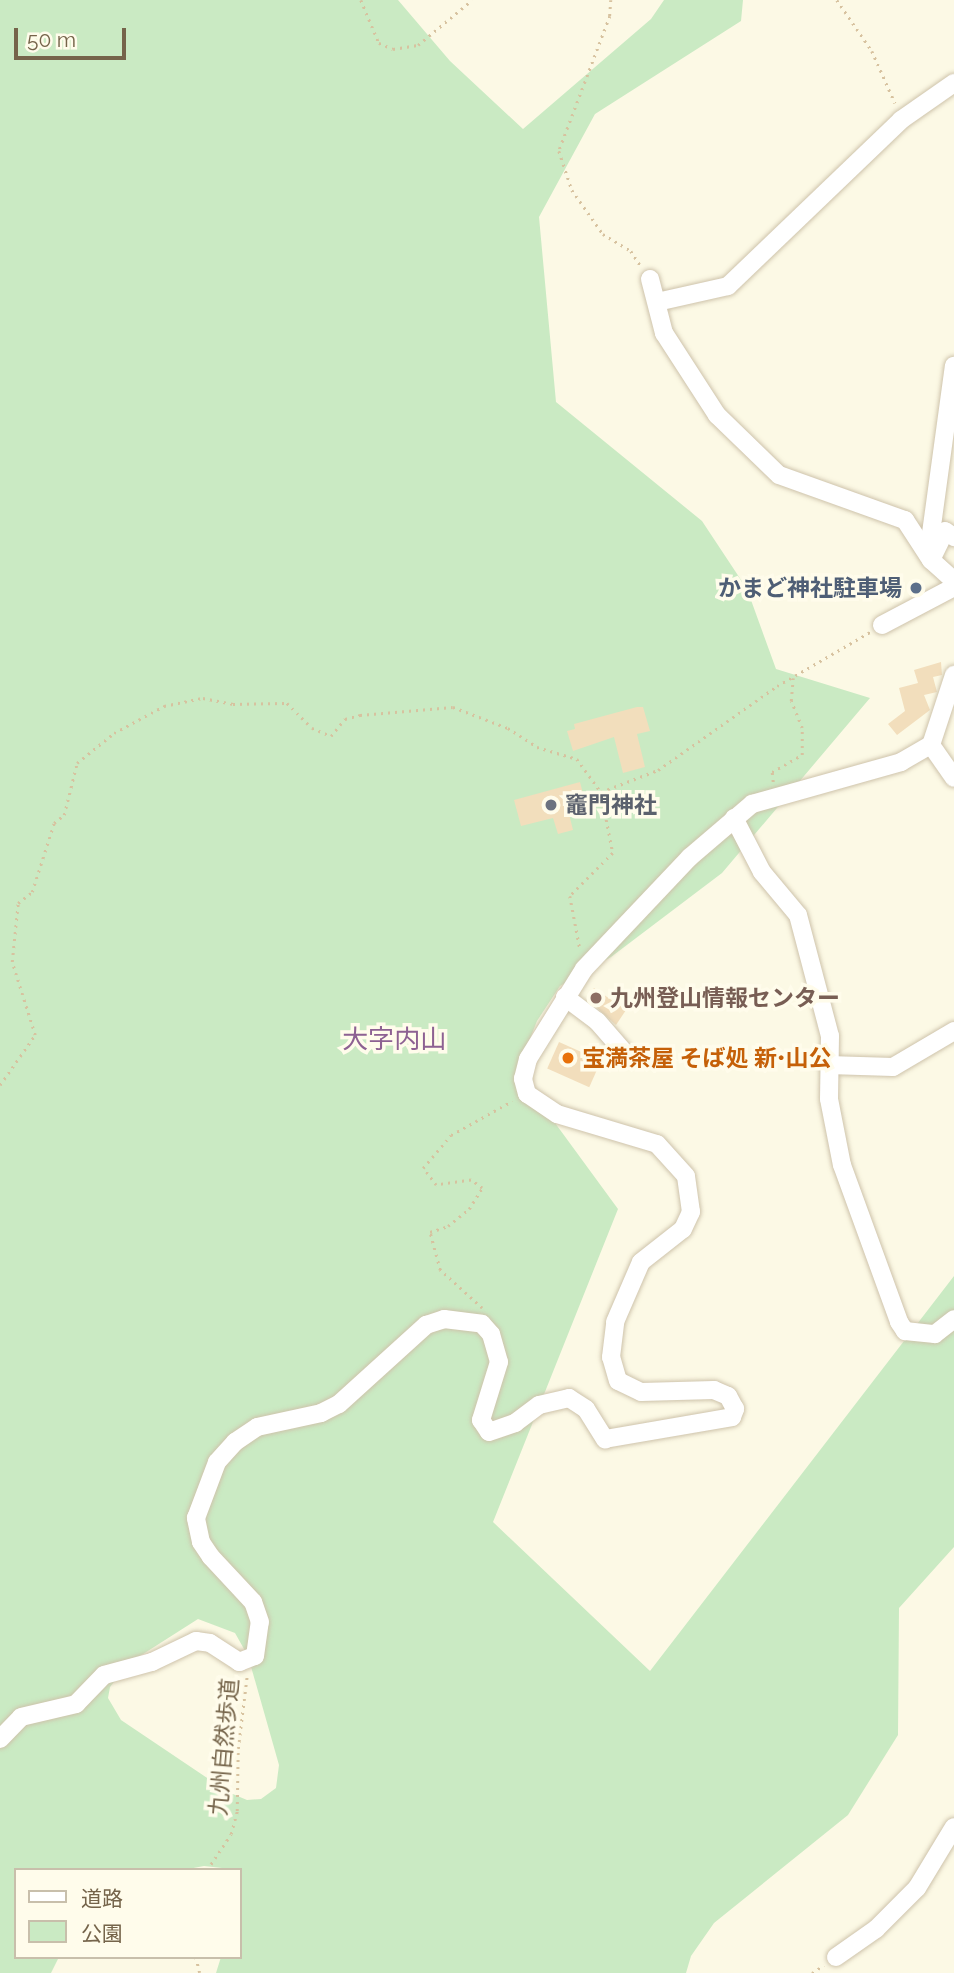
<!DOCTYPE html>
<meta charset="utf-8">
<style>
body{margin:0}
#map{position:relative;width:954px;height:1973px;overflow:hidden;background:#fcf9e5;font-family:Raleway,"Noto Sans JP",sans-serif}
div>[style]{position:absolute}
[style*='--x']{left:calc(var(--x)*1px);top:calc(var(--y)*1px);width:calc(var(--w)*1px);rotate:calc(var(--a)*1deg)}
.green>*{inset:0;background:#caeac3}
.building>*{inset:0;background:#f2debc;transform-origin:0 0}
.path>*{height:2.5px;margin-top:-1.25px;transform-origin:0;background:repeating-linear-gradient(90deg,#d7c29f 0 2px,transparent 0 7px)}
.roads{filter:drop-shadow(0 0 2px #cec3ab) drop-shadow(0 0 2px #cec3ab)}
.minor>*{height:18px;margin:-9px;padding:0 9px;transform-origin:9px;border-radius:9px;background:#fff}
.dots>*{width:19px;height:19px;translate:-50% -50%;box-sizing:border-box;border:4px solid #fffceb;border-radius:50%}
span{translate:-50% -50%;white-space:nowrap;text-align:center;line-height:1.15;-webkit-text-stroke:7px #fffceb;paint-order:stroke}
.service-label{font-size:23px;color:#4e5e75;font-weight:700}
.right{translate:-100% -50%;text-align:right}
.worship-label{font-size:23px;color:#5b616d;font-weight:700}
.left{translate:0 -50%;text-align:left}
.education-label{font-size:23px;color:#785e54;font-weight:700}
.food-label{font-size:23px;color:#c56008;font-weight:700}
.street-label{font-size:23px;color:#75644a}
.quarter-label{font-size:26px;color:#8d6192}
.legend{position:absolute;left:14px;top:1868px;width:228px;height:91px;box-sizing:border-box;background:#fffceb;border:2px solid #c8bfab;margin:0;padding:9px 12px;list-style:none;font-size:21px;color:#75644a}
.legend li{display:flex;align-items:center;gap:14px;height:35px}
.legend b{width:35px;border:2px solid #c8bfab}
.scale{position:absolute;left:14px;top:28px;width:112px;height:32px;box-sizing:border-box;border:4px solid #75644a;border-top:0;padding-left:9px;font-size:21px;line-height:24px;white-space:nowrap;color:#75644a;-webkit-text-stroke:5px #fffceb;paint-order:stroke}
</style>
<div id="map">
<div class="green">
<div style="clip-path:polygon(evenodd,0 0,398px 0,450px 61px,523px 129px,651px 19px,664px 0,743px 0,741px 21px,595px 114px,539px 217px,556px 402px,702px 521px,747px 589px,776px 669px,870px 698px,722px 873px,611px 957px,560px 986px,537px 1021px,517px 1071px,618px 1209px,493px 1522px,650px 1671px,954px 1276px,954px 1547px,899px 1608px,898px 1735px,848px 1815px,714px 1923px,691px 1956px,686px 1973px,216px 1973px,221px 1957px,240px 1957px,240px 1870px,204px 1866px,183px 1870px,16px 1870px,16px 1957px,59px 1957px,51px 1973px,0 1973px,0 0,198px 1619px,235px 1633px,248px 1656px,279px 1765px,276px 1788px,261px 1799px,247px 1800px,228px 1792px,121px 1720px,108px 1698px,110px 1687px,129px 1663px,198px 1619px)"></div>
</div>
<div class="building">
<div style="clip-path:polygon(941px 662px,942px 675px,933px 677px,937px 692px,924px 695px,930px 710px,897px 735px,888px 724px,905px 711px,899px 688px,918px 683px,914px 670px)"></div>
<div style="clip-path:polygon(637px 707px,643px 707px,650px 731px,637px 734px,645px 767px,623px 773px,614px 737px,573px 751px,567px 731px,575px 729px,574px 724px)"></div>
<div style="clip-path:polygon(580px 782px,587px 809px,569px 814px,573px 830px,558px 834px,553px 818px,521px 826px,514px 800px)"></div>
<div style="clip-path:polygon(594px 988px,626px 1010px,616px 1025px,587px 999px)"></div>
<div style="left:559px;top:1042px;width:46px;height:29px;rotate:24deg"></div>
</div>
<div class="path">
<div style="--x:361;--y:0;--w:47;--a:67.3"></div>
<div style="--x:379;--y:43;--w:15;--a:23"></div>
<div style="--x:393;--y:49;--w:25;--a:-9"></div>
<div style="--x:418;--y:45;--w:70;--a:-39.8"></div>
<div style="--x:611;--y:0;--w:16;--a:94"></div>
<div style="--x:610;--y:16;--w:144;--a:110.7"></div>
<div style="--x:559;--y:151;--w:41;--a:71.6"></div>
<div style="--x:572;--y:190;--w:54;--a:54.8"></div>
<div style="--x:603;--y:234;--w:33;--a:31"></div>
<div style="--x:631;--y:251;--w:17;--a:57"></div>
<div style="--x:837;--y:0;--w:62;--a:55.5"></div>
<div style="--x:872;--y:51;--w:57;--a:66.1"></div>
<div style="--x:773;--y:782;--w:10;--a:-96"></div>
<div style="--x:772;--y:772;--w:34;--a:-30"></div>
<div style="--x:802;--y:755;--w:27;--a:-90"></div>
<div style="--x:802;--y:728;--w:29;--a:-112"></div>
<div style="--x:791;--y:701;--w:23;--a:-85"></div>
<div style="--x:601;--y:792;--w:61;--a:-21.1"></div>
<div style="--x:658;--y:770;--w:146;--a:-35.2"></div>
<div style="--x:777;--y:686;--w:108;--a:-30.1"></div>
<div style="--x:0;--y:1085;--w:61;--a:-55"></div>
<div style="--x:35;--y:1035;--w:77;--a:-107.5"></div>
<div style="--x:12;--y:962;--w:59;--a:-84.2"></div>
<div style="--x:18;--y:903;--w:18;--a:-38"></div>
<div style="--x:32;--y:892;--w:72;--a:-72.3"></div>
<div style="--x:54;--y:823;--w:13;--a:-39"></div>
<div style="--x:64;--y:815;--w:54;--a:-76"></div>
<div style="--x:77;--y:763;--w:48;--a:-39"></div>
<div style="--x:114;--y:733;--w:57;--a:-28.4"></div>
<div style="--x:164;--y:706;--w:40;--a:-12"></div>
<div style="--x:203;--y:698;--w:31;--a:11"></div>
<div style="--x:233;--y:704;--w:54;--a:-1.1"></div>
<div style="--x:287;--y:703;--w:35;--a:45"></div>
<div style="--x:312;--y:728;--w:21;--a:23"></div>
<div style="--x:331;--y:736;--w:22;--a:-51"></div>
<div style="--x:345;--y:719;--w:16;--a:-15"></div>
<div style="--x:360;--y:715;--w:93;--a:-4.9"></div>
<div style="--x:453;--y:707;--w:59;--a:20.9"></div>
<div style="--x:508;--y:728;--w:35;--a:33"></div>
<div style="--x:537;--y:747;--w:42;--a:16.7"></div>
<div style="--x:577;--y:759;--w:41;--a:54"></div>
<div style="--x:601;--y:792;--w:62;--a:78.9"></div>
<div style="--x:613;--y:853;--w:61;--a:135"></div>
<div style="--x:570;--y:896;--w:54;--a:79.3"></div>
<div style="--x:482;--y:1308;--w:57;--a:-137.9"></div>
<div style="--x:440;--y:1270;--w:39;--a:-105"></div>
<div style="--x:430;--y:1232;--w:19;--a:-18"></div>
<div style="--x:448;--y:1226;--w:27;--a:-39"></div>
<div style="--x:469;--y:1209;--w:25;--a:-58"></div>
<div style="--x:482;--y:1188;--w:14;--a:-144"></div>
<div style="--x:471;--y:1180;--w:35;--a:172"></div>
<div style="--x:436;--y:1185;--w:21;--a:-127"></div>
<div style="--x:423;--y:1168;--w:43;--a:-49.7"></div>
<div style="--x:451;--y:1135;--w:70;--a:-29.1"></div>
<div style="--x:207;--y:1870;--w:43;--a:-56.3"></div>
<div style="--x:231;--y:1834;--w:24;--a:-75"></div>
<div style="--x:237;--y:1811;--w:62;--a:-89.1"></div>
<div style="--x:238;--y:1749;--w:74;--a:-83"></div>
<div style="--x:196;--y:1957;--w:16;--a:76"></div>
<div style="--x:812;--y:1973;--w:14;--a:-34"></div>
</div>
<div class="roads">
<div class="minor">
<div style="--x:650;--y:279;--w:56;--a:75.5"></div>
<div style="--x:664;--y:333;--w:98;--a:57.1"></div>
<div style="--x:717;--y:415;--w:86;--a:44.1"></div>
<div style="--x:779;--y:475;--w:134;--a:19.7"></div>
<div style="--x:905;--y:520;--w:48;--a:57"></div>
<div style="--x:931;--y:560;--w:31;--a:42"></div>
<div style="--x:657;--y:302;--w:73;--a:-12.7"></div>
<div style="--x:728;--y:286;--w:240;--a:-43.8"></div>
<div style="--x:901;--y:120;--w:65;--a:-34.9"></div>
<div style="--x:928;--y:555;--w:191;--a:-82.2"></div>
<div style="--x:931;--y:560;--w:32;--a:-64"></div>
<div style="--x:945;--y:531;--w:11;--a:34"></div>
<div style="--x:882;--y:625;--w:81;--a:-27.8"></div>
<div style="--x:931;--y:745;--w:40;--a:55.1"></div>
<div style="--x:734;--y:818;--w:61;--a:62.6"></div>
<div style="--x:762;--y:872;--w:56;--a:50.1"></div>
<div style="--x:798;--y:915;--w:125;--a:75.2"></div>
<div style="--x:830;--y:1036;--w:63;--a:90.9"></div>
<div style="--x:829;--y:1099;--w:67;--a:78.9"></div>
<div style="--x:842;--y:1165;--w:167;--a:70"></div>
<div style="--x:899;--y:1322;--w:11;--a:56"></div>
<div style="--x:905;--y:1331;--w:30;--a:6"></div>
<div style="--x:935;--y:1334;--w:24;--a:-38"></div>
<div style="--x:565;--y:997;--w:40;--a:37"></div>
<div style="--x:597;--y:1021;--w:41;--a:48.9"></div>
<div style="--x:828;--y:1065;--w:65;--a:1.8"></div>
<div style="--x:893;--y:1067;--w:71;--a:-30.5"></div>
<div style="--x:0;--y:1739;--w:30;--a:-46"></div>
<div style="--x:21;--y:1717;--w:57;--a:-13.3"></div>
<div style="--x:76;--y:1704;--w:40;--a:-46"></div>
<div style="--x:104;--y:1675;--w:50;--a:-15.2"></div>
<div style="--x:152;--y:1662;--w:49;--a:-25.5"></div>
<div style="--x:196;--y:1641;--w:14;--a:8"></div>
<div style="--x:210;--y:1643;--w:35;--a:33"></div>
<div style="--x:239;--y:1662;--w:17;--a:-21"></div>
<div style="--x:255;--y:1656;--w:34;--a:-82"></div>
<div style="--x:260;--y:1622;--w:21;--a:-109"></div>
<div style="--x:253;--y:1602;--w:62;--a:-133"></div>
<div style="--x:211;--y:1557;--w:18;--a:-124"></div>
<div style="--x:201;--y:1542;--w:25;--a:-102"></div>
<div style="--x:196;--y:1518;--w:60;--a:-69.4"></div>
<div style="--x:217;--y:1462;--w:27;--a:-48"></div>
<div style="--x:235;--y:1442;--w:27;--a:-34"></div>
<div style="--x:257;--y:1427;--w:66;--a:-12.3"></div>
<div style="--x:321;--y:1413;--w:20;--a:-27"></div>
<div style="--x:339;--y:1404;--w:118;--a:-42.2"></div>
<div style="--x:426;--y:1325;--w:19;--a:-18"></div>
<div style="--x:444;--y:1319;--w:38;--a:7"></div>
<div style="--x:482;--y:1324;--w:13;--a:48"></div>
<div style="--x:491;--y:1334;--w:29;--a:74"></div>
<div style="--x:499;--y:1362;--w:61;--a:107.2"></div>
<div style="--x:481;--y:1420;--w:14;--a:56"></div>
<div style="--x:489;--y:1432;--w:28;--a:-19"></div>
<div style="--x:515;--y:1423;--w:30;--a:-37"></div>
<div style="--x:539;--y:1405;--w:31;--a:-13"></div>
<div style="--x:569;--y:1398;--w:20;--a:33"></div>
<div style="--x:586;--y:1409;--w:36;--a:58"></div>
<div style="--x:605;--y:1439;--w:129;--a:-9.8"></div>
<div style="--x:732;--y:1417;--w:9;--a:-69"></div>
<div style="--x:735;--y:1409;--w:15;--a:-118"></div>
<div style="--x:728;--y:1396;--w:15;--a:-157"></div>
<div style="--x:714;--y:1390;--w:73;--a:178.4"></div>
<div style="--x:641;--y:1392;--w:25;--a:-154"></div>
<div style="--x:618;--y:1381;--w:25;--a:-106"></div>
<div style="--x:611;--y:1357;--w:35;--a:-83"></div>
<div style="--x:615;--y:1322;--w:65;--a:-66.6"></div>
<div style="--x:641;--y:1262;--w:53;--a:-38.2"></div>
<div style="--x:683;--y:1229;--w:19;--a:-65"></div>
<div style="--x:691;--y:1212;--w:36;--a:-98"></div>
<div style="--x:686;--y:1176;--w:43;--a:-132.2"></div>
<div style="--x:657;--y:1144;--w:104;--a:-163.3"></div>
<div style="--x:557;--y:1114;--w:36;--a:-146"></div>
<div style="--x:527;--y:1094;--w:16;--a:-105"></div>
<div style="--x:523;--y:1079;--w:21;--a:-76"></div>
<div style="--x:528;--y:1059;--w:106;--a:-58.1"></div>
<div style="--x:584;--y:969;--w:154;--a:-46.6"></div>
<div style="--x:690;--y:857;--w:82;--a:-40.5"></div>
<div style="--x:752;--y:804;--w:155;--a:-15.7"></div>
<div style="--x:901;--y:762;--w:34;--a:-30"></div>
<div style="--x:931;--y:745;--w:74;--a:-71.8"></div>
<div style="--x:836;--y:1957;--w:49;--a:-35"></div>
<div style="--x:876;--y:1929;--w:58;--a:-45"></div>
<div style="--x:917;--y:1888;--w:71;--a:-58.8"></div>
</div>
</div>
<div class="dots">
<div style="left:916px;top:588px;background:#5c6f8a"></div>
<div style="left:551px;top:805px;background:#6b7280"></div>
<div style="left:596px;top:998px;background:#8d6e63"></div>
<div style="left:568px;top:1058px;background:#e8710a"></div>
</div>
<div class="service-label">
<span class="right" style="left:902px;top:588px">かまど神社駐車場</span>
</div>
<div class="worship-label">
<span class="left" style="left:565px;top:805px">竈門神社</span>
</div>
<div class="education-label">
<span class="left" style="left:610px;top:998px">九州登山情報センター</span>
</div>
<div class="food-label">
<span class="left" style="left:582px;top:1058px">宝満茶屋 そば処 新•山公</span>
</div>
<div class="street-label">
<span style="left:224px;top:1747px;rotate:-85deg">九州自然歩道</span>
</div>
<div class="quarter-label">
<span style="left:394px;top:1040px">大字内山</span>
</div>
<ul class="legend">
<li><b style="height:9px;background:#fff"></b>道路</li>
<li><b style="height:19px;background:#caeac3"></b>公園</li>
</ul>
<div class="scale">50 m</div>
</div>
